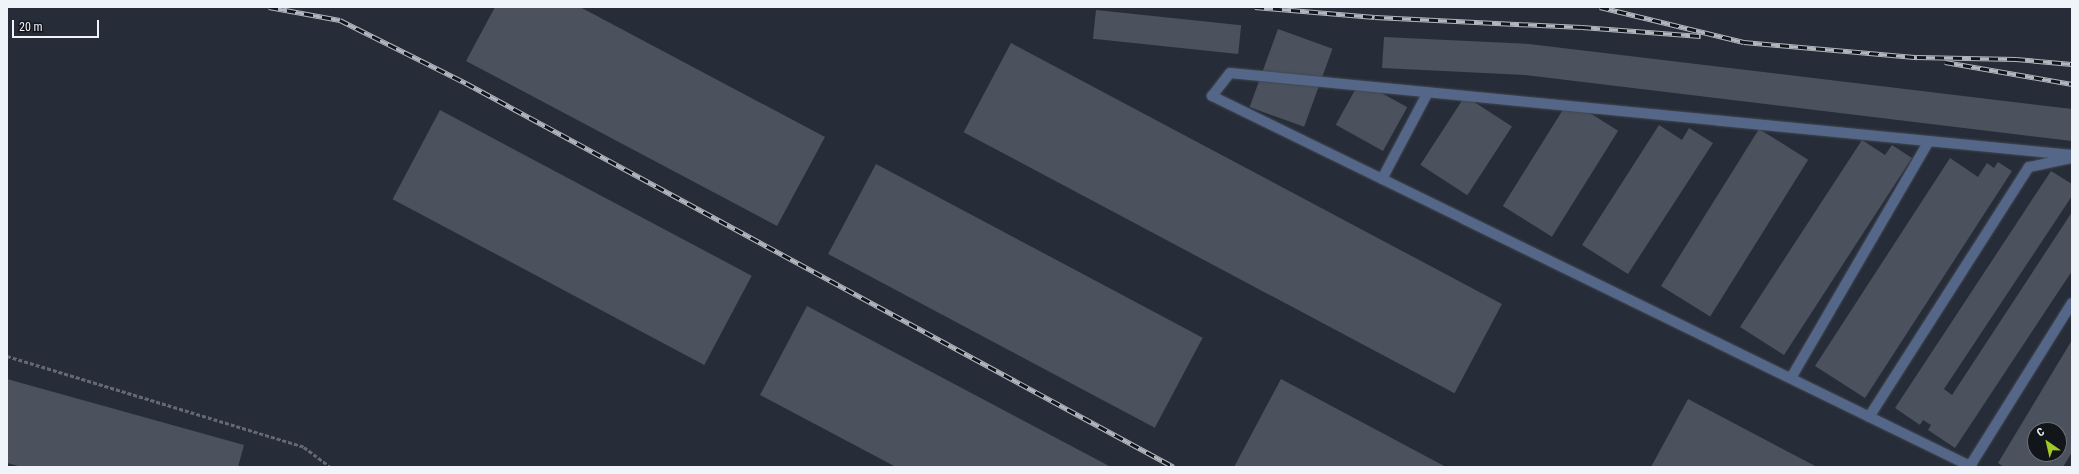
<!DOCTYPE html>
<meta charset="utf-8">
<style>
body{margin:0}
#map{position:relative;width:2079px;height:474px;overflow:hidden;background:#272d38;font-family:"Roboto Condensed",sans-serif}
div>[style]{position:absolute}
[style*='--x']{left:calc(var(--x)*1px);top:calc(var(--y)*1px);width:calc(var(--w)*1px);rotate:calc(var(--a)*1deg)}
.building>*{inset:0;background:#4b515d;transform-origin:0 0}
.path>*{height:2.5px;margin-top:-1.25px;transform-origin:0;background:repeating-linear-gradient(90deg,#636872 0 4px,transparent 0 6px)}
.roads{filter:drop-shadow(0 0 1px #434953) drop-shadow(0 0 1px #434953)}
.lane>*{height:10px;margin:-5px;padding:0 5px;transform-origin:5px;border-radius:5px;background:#556789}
.rail>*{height:4.5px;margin-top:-2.25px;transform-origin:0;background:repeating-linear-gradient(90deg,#12151a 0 9px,#b2b7bf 0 18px);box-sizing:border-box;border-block:1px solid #b2b7bf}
span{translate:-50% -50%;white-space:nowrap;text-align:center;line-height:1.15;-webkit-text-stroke:3.5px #12151a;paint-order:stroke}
.frame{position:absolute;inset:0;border:8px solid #eff3fa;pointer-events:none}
.north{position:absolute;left:2027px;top:422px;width:40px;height:40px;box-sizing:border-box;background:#12151a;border:1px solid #6a6e74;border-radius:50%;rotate:326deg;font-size:11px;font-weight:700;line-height:16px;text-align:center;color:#eff3fa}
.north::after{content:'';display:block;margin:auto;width:14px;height:18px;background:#a2c928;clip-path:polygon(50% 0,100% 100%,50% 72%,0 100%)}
.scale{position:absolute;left:12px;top:20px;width:87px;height:18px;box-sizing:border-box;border:2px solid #eff3fa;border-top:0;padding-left:5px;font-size:12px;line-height:14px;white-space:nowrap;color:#eff3fa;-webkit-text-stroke:3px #12151a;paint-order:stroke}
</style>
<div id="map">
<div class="building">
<div style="clip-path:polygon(495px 7px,580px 7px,825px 137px,777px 226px,466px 61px)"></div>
<div style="left:1096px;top:10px;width:146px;height:29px;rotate:6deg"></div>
<div style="left:1278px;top:29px;width:58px;height:83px;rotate:20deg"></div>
<div style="clip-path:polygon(1384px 37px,1529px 44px,2072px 109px,2072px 141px,1525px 75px,1382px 68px)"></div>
<div style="left:1011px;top:43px;width:556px;height:101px;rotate:28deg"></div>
<div style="left:1360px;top:81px;width:54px;height:50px;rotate:29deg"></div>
<div style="left:1465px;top:96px;width:56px;height:82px;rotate:33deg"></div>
<div style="left:1569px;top:100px;width:58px;height:125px;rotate:32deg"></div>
<div style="left:440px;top:110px;width:353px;height:101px;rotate:28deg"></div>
<div style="clip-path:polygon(1659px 125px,1682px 140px,1689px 128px,1713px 143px,1628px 274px,1582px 245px)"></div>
<div style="left:1759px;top:129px;width:58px;height:185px;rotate:32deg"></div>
<div style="clip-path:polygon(1862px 140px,1885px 155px,1892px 145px,1912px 158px,1784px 355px,1740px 327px)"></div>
<div style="clip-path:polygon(1950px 158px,1978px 177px,1987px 163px,1994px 168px,1998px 162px,2012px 171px,1865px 398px,1815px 366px)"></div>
<div style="left:876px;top:164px;width:370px;height:102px;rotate:28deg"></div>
<div style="clip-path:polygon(2051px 171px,2072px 184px,2072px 196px,1944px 389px,1952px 395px,2072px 212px,2072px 271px,1955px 448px,1928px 430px,1931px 425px,1923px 420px,1920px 425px,1895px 408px)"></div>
<div style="clip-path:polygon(807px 306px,1111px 467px,896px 467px,760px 395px)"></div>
<div style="clip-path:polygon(evenodd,2072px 340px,2072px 452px,2063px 467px,2004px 467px,1998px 463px,2072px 340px,2035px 430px,2059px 430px,2059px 454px,2035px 454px,2035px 430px)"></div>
<div style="clip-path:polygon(7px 379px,244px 445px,238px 467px,22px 467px,7px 463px)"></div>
<div style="clip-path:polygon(1281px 379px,1446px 467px,1234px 467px)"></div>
<div style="clip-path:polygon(1688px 399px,1817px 467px,1651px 467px)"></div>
</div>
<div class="path">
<div style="--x:7;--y:356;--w:311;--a:17"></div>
<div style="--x:304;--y:447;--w:34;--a:37"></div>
</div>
<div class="roads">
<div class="lane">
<div style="--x:1382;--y:179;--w:98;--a:-62.1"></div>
<div style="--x:1791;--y:378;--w:274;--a:-59.8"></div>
<div style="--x:1869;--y:417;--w:297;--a:-57.4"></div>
<div style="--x:2029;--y:167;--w:44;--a:-11.8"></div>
<div style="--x:1970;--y:466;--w:192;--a:-58"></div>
<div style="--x:1972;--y:467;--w:846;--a:-153.98"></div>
<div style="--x:1212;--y:96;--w:29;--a:-52"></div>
<div style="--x:1230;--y:73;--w:846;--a:5.56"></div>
</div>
</div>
<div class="rail">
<div style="--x:269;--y:7;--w:72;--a:10.4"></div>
<div style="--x:340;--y:20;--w:141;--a:26.6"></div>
<div style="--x:466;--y:83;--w:805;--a:28.47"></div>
<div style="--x:1255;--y:7;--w:120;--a:4.8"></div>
<div style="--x:1375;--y:17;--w:207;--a:2.8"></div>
<div style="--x:1582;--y:27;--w:119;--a:4.3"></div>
<div style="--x:1600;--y:7;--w:148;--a:13.7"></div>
<div style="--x:1744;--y:42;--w:174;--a:5"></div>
<div style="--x:1917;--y:57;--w:99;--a:1.2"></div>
<div style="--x:2016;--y:59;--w:56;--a:5.1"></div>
<div style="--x:1945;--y:62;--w:129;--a:9.8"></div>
</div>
<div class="frame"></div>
<div class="north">С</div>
<div class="scale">20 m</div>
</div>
